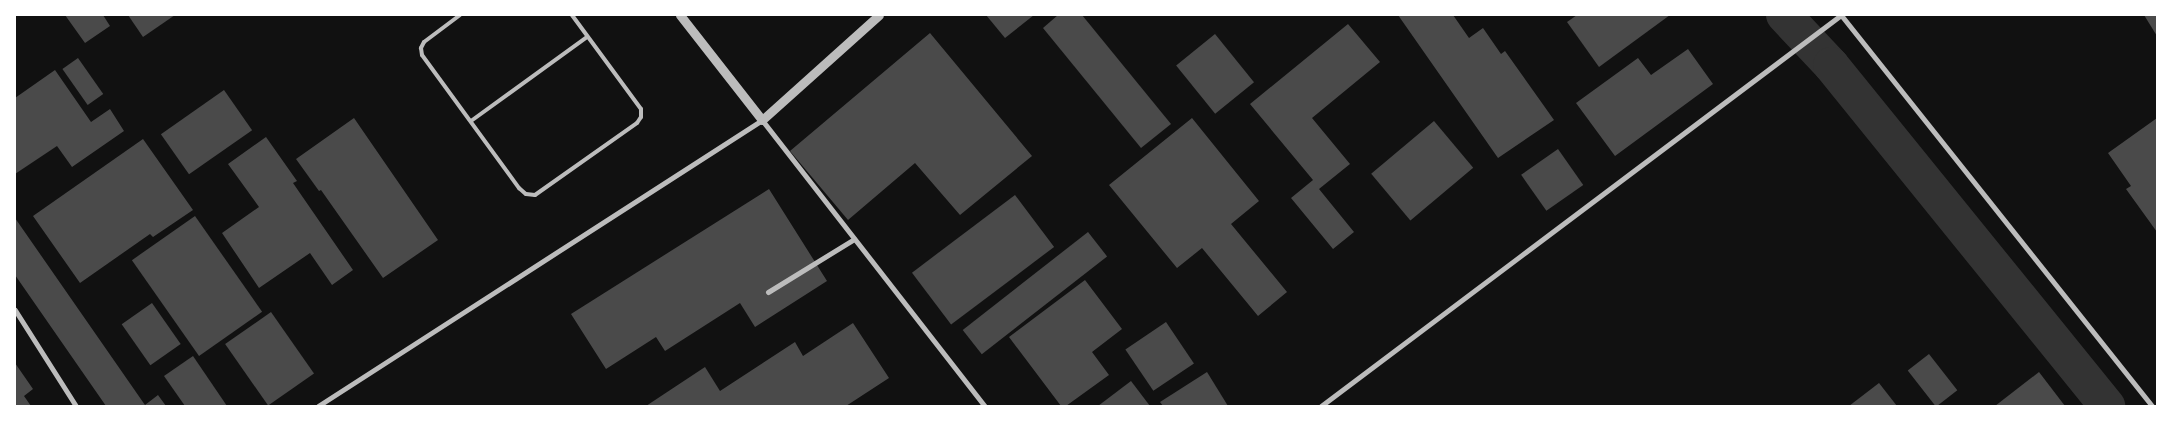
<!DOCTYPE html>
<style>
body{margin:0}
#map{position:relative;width:2172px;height:421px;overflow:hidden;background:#111;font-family:Manrope,sans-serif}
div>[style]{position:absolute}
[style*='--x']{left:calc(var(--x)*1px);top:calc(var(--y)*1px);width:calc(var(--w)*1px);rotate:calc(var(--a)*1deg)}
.canal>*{height:36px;margin:-18px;padding:0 18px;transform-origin:18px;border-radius:18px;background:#333}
.building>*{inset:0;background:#4a4a4a;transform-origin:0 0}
.service>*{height:4px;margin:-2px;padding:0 2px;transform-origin:2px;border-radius:2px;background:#bcbcbc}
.minor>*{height:5px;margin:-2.5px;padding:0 2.5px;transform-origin:2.5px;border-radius:2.5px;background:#bcbcbc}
.tertiary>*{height:9px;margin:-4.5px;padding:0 4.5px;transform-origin:4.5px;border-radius:4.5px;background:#bcbcbc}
span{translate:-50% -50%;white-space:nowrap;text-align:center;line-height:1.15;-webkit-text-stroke:5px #fff;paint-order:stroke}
.frame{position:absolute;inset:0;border:16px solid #fff;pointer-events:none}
</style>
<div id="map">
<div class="canal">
<div style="--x:1784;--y:15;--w:69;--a:46.8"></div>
<div style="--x:1831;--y:65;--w:439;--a:51"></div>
</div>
<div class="building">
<div style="clip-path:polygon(65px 15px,103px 15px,110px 26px,85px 43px)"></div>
<div style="clip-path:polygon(128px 15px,175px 15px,143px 37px)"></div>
<div style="clip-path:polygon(986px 15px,1034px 15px,1005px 38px)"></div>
<div style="clip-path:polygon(1058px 15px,1082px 15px,1171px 124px,1141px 148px,1043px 28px)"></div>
<div style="clip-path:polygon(1398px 15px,1453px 15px,1469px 38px,1483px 28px,1501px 54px,1505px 51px,1554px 120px,1498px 158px)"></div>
<div style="clip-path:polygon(1577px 15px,1670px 15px,1599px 67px,1567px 22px)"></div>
<div style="clip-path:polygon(2144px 15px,2157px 15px,2157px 36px)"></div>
<div style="clip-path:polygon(1348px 24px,1380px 62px,1312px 118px,1350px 164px,1319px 189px,1354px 232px,1333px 249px,1291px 198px,1313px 180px,1250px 104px)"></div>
<div style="clip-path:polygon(930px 33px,1032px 156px,960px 215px,915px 163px,848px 220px,790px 151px)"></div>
<div style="left:1215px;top:34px;width:62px;height:50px;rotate:51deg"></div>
<div style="clip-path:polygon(1688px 49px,1713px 84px,1615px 156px,1576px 103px,1638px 58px,1651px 75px)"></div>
<div style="left:78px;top:58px;width:44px;height:19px;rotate:55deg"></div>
<div style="clip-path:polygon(55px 70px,91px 122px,110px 109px,124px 131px,72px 167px,57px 146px,15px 174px,15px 98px)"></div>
<div style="left:224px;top:90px;width:49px;height:77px;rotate:55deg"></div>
<div style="clip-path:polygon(354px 118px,438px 240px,383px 278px,321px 190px,319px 191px,296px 159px)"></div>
<div style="clip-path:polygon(1192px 118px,1259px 201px,1231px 224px,1287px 292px,1258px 316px,1202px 248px,1177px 268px,1109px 185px)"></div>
<div style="clip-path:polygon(2157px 118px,2157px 232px,2126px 189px,2131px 186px,2108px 153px)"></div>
<div style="left:1434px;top:121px;width:61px;height:82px;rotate:50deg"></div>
<div style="clip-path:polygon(266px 137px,297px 181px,293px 183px,353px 270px,332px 285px,310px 253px,259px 288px,222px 233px,259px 207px,228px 164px)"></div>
<div style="clip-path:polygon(143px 139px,193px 210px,153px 237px,150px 234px,80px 283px,33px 216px)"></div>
<div style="left:1558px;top:149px;width:44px;height:45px;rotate:55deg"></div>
<div style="clip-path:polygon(769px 189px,827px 281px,755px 327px,740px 303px,665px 351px,656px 337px,606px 369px,571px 314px)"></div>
<div style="left:1015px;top:195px;width:65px;height:129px;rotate:53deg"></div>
<div style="left:195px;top:216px;width:117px;height:77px;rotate:55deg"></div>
<div style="clip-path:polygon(15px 218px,145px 405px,158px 395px,166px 406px,106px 406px,15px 275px)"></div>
<div style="left:1088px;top:232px;width:31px;height:159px;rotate:52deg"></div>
<div style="clip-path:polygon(1085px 280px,1122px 329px,1092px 352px,1109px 375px,1066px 406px,1061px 406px,1009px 337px)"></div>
<div style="left:152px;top:303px;width:50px;height:37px;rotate:55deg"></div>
<div style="left:271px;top:312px;width:75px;height:56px;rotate:55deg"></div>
<div style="left:1166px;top:322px;width:50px;height:49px;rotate:56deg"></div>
<div style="clip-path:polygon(853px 323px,889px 378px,846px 406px,646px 406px,705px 367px,720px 391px,795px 342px,803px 356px)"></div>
<div style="left:1929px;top:354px;width:46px;height:27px;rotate:52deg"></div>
<div style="clip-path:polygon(193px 356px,227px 406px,185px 406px,164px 376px)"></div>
<div style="clip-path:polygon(15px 363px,33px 389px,24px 396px,31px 406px,15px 406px)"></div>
<div style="clip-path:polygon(1207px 372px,1228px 406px,1163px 406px,1160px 402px)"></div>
<div style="clip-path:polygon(2039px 372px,2065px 406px,1995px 406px)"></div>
<div style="clip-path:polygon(1131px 381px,1150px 406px,1098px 406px)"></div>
<div style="clip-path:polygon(1879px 383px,1897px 406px,1849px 406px)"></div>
</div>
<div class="service">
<div style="--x:460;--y:15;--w:45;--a:143.1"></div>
<div style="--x:424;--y:42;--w:7;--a:117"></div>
<div style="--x:421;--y:48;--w:7;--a:82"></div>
<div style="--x:422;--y:55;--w:165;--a:53.9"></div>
<div style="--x:519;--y:188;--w:9;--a:41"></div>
<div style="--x:526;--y:194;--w:9;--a:6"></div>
<div style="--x:535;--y:195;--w:125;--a:-35.2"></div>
<div style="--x:637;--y:123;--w:7;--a:-56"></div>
<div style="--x:641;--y:117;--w:8;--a:-90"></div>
<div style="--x:641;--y:109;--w:117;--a:-126.3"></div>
<div style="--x:471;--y:121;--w:143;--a:-35.9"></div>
</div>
<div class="minor">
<div style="--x:1841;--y:15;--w:500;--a:51.5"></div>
<div style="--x:768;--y:292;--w:101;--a:-31.6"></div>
<div style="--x:15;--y:310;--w:114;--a:57.6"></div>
<div style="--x:318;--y:406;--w:528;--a:-32.79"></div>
<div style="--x:762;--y:120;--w:363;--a:52.1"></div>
<div style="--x:1321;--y:406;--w:651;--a:-36.94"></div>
</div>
<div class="tertiary">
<div style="--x:680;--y:15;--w:133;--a:52"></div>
<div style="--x:762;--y:120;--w:157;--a:-41.9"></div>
</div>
<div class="frame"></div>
</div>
